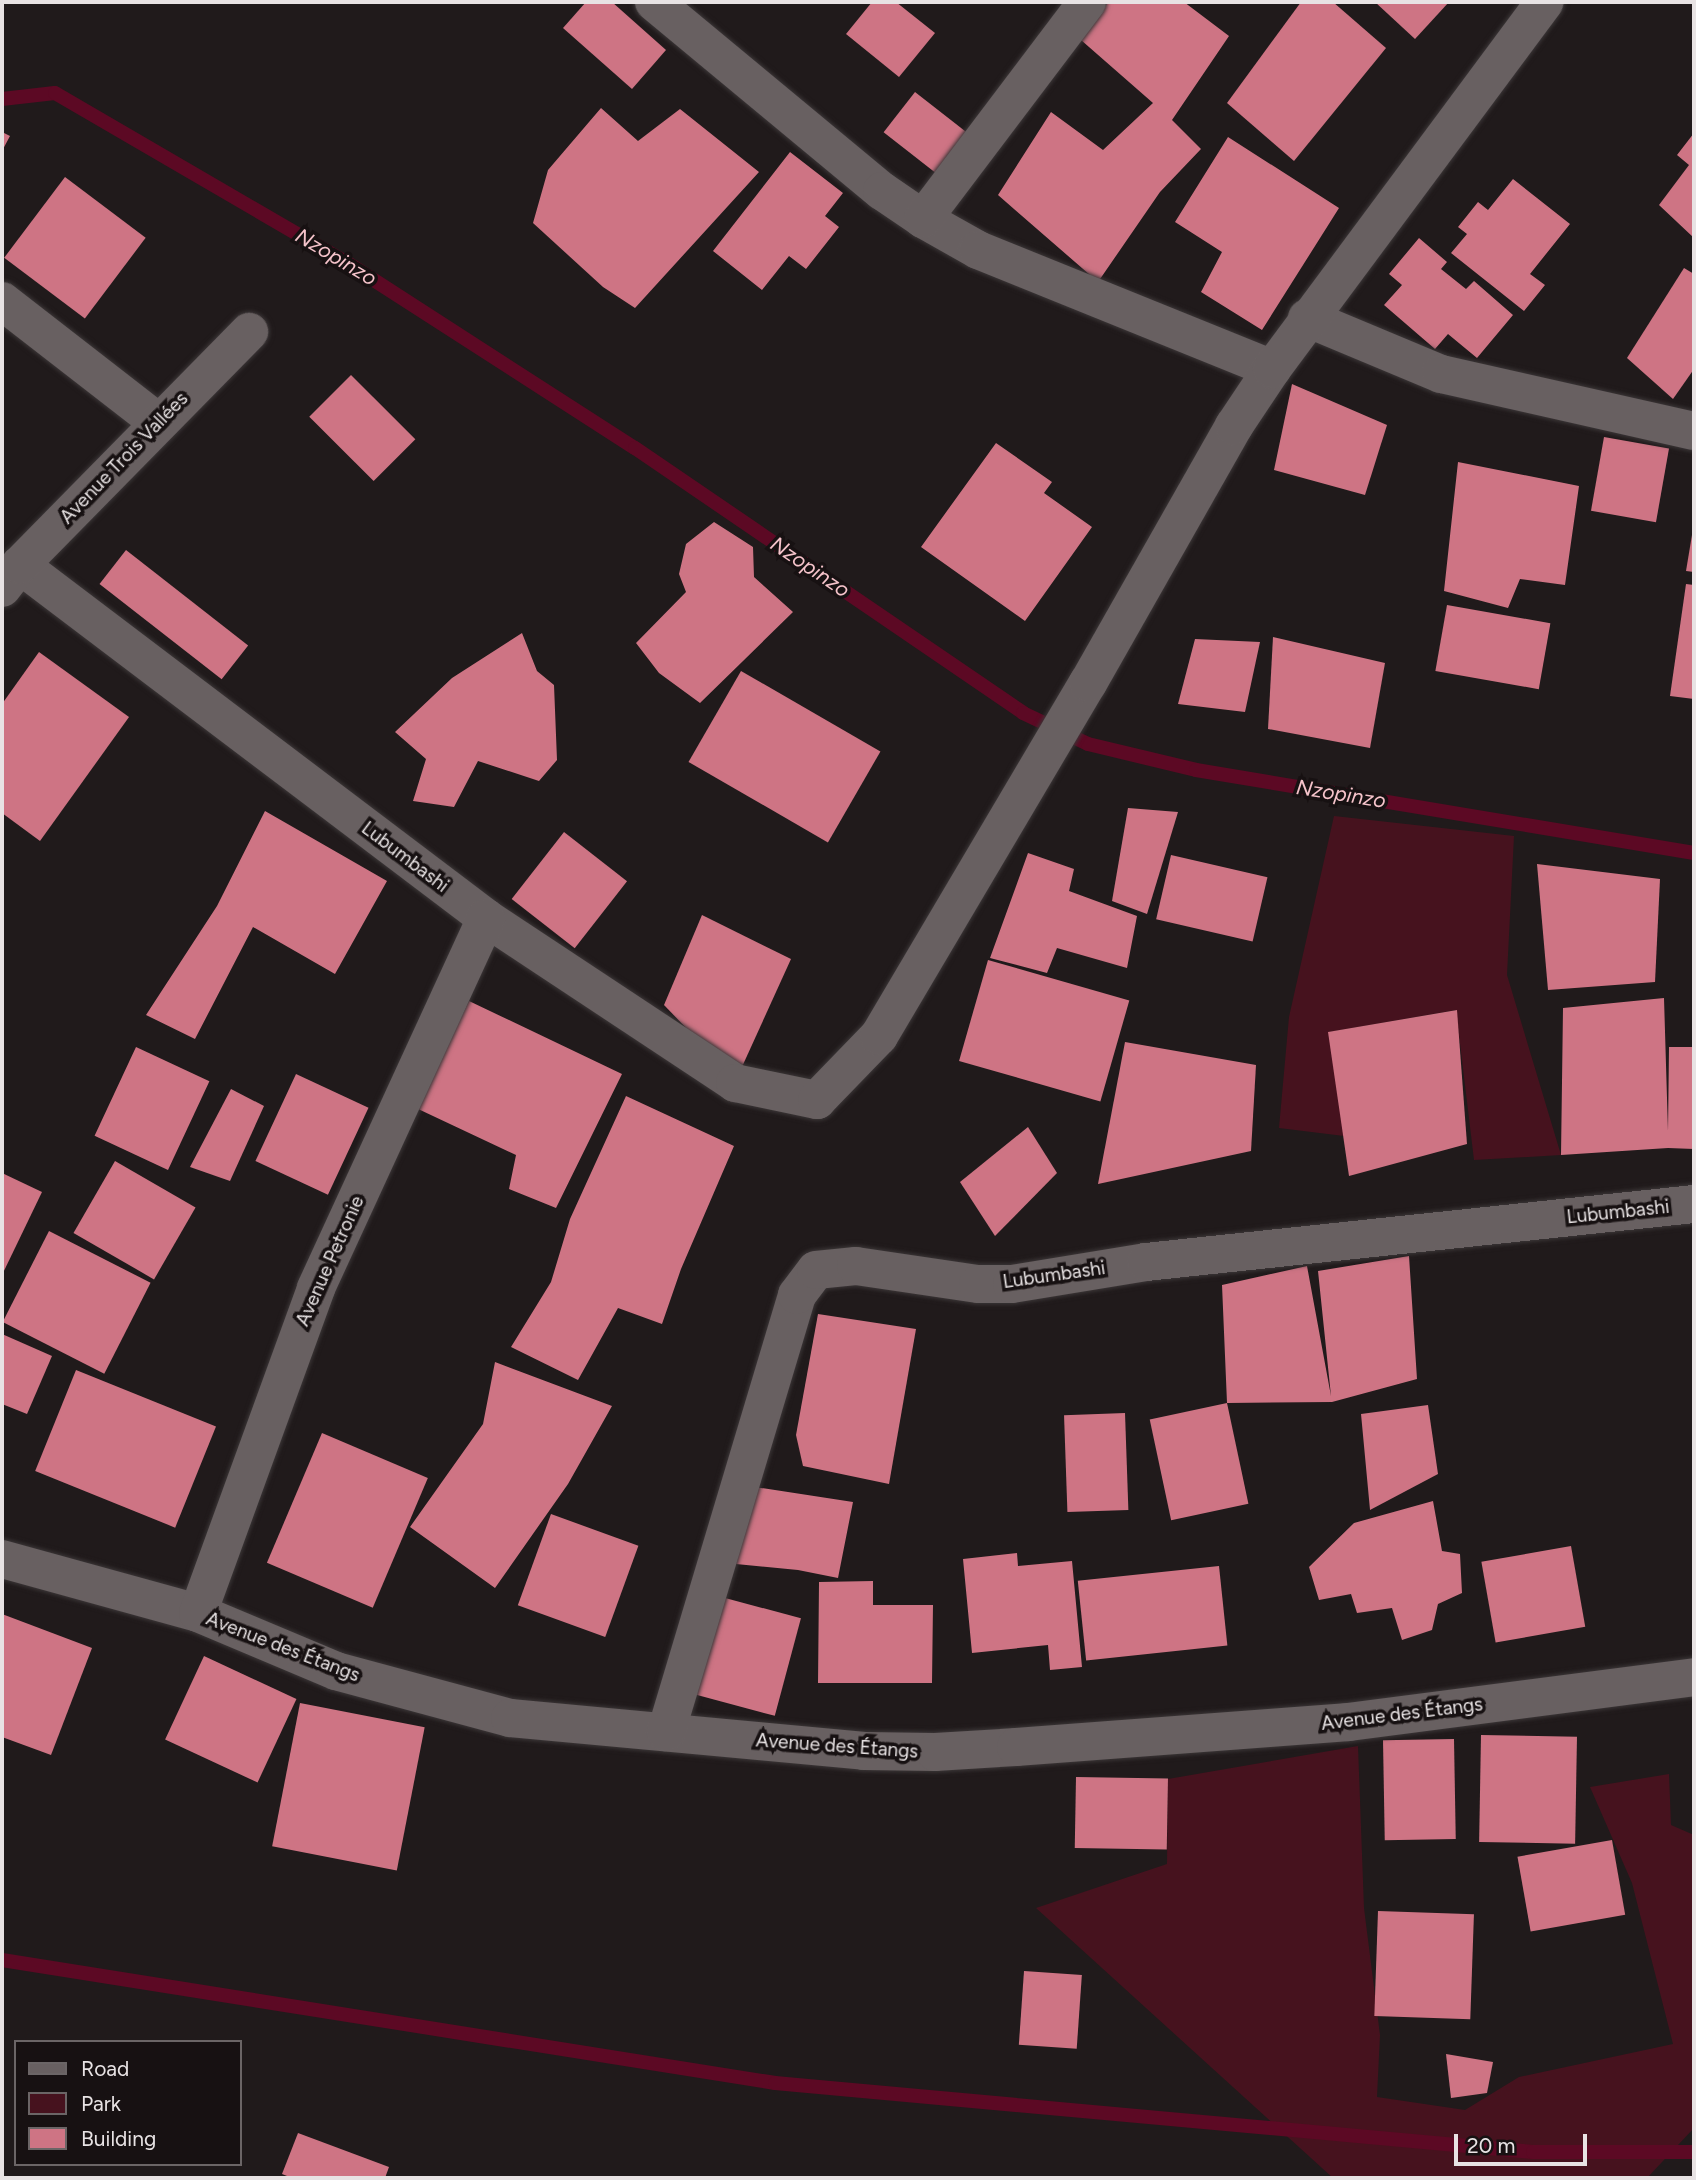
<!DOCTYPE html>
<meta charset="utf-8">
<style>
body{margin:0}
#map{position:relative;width:1696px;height:2180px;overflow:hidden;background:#201a1b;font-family:Figtree,sans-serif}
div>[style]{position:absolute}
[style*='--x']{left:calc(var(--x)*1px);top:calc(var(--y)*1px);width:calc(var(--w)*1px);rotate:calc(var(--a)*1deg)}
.green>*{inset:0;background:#46121e}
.stream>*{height:14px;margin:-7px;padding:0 7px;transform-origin:7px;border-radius:7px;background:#5c0924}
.building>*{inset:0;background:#ce7484;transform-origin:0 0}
.roads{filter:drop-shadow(0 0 2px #3b3637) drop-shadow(0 0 2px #3b3637)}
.minor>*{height:38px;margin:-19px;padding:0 19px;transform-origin:19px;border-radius:19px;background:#686061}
span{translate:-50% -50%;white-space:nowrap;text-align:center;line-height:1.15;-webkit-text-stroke:7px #171112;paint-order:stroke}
.street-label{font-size:19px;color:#e8e3e4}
.water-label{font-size:21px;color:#f6c4cb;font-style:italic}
.frame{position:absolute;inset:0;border:4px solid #e8e3e4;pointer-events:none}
.legend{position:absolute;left:14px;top:2040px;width:228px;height:126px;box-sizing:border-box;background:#171112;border:2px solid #6b6566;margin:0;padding:9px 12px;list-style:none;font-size:21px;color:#e8e3e4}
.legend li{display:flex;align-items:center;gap:14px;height:35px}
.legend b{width:35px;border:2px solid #6b6566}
.scale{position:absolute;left:1454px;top:2134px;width:133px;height:32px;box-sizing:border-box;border:4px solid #e8e3e4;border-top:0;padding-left:9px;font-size:21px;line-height:24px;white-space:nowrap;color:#e8e3e4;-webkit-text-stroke:5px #171112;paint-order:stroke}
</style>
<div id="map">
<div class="green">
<div style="clip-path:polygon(1334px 816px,1514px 836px,1507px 975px,1561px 1155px,1474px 1160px,1456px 1010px,1329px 1032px,1344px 1136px,1279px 1128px,1289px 1017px)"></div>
<div style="clip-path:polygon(1358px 1746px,1364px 1908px,1380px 2035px,1377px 2097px,1465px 2110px,1519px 2077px,1673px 2044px,1632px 1883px,1590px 1787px,1669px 1774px,1671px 1825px,1694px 1835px,1694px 2128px,1647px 2178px,1333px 2178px,1036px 1908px,1167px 1864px,1168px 1779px)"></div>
</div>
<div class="stream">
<div style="--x:2;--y:99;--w:53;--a:-6.5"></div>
<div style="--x:55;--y:93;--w:340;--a:30.2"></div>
<div style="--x:349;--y:264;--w:340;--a:32.8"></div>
<div style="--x:635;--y:448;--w:470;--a:34.3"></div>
<div style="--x:1023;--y:713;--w:72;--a:25.5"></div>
<div style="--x:1088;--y:744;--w:111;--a:13.5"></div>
<div style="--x:1196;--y:770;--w:505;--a:9.46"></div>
<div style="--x:2;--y:1960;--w:783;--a:9.04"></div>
<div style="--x:775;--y:2083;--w:761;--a:5.2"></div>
<div style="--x:1533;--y:2152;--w:161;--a:0"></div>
</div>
<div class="building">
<div style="clip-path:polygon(586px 2px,612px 2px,666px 50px,632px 89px,563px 28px)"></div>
<div style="clip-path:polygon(872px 2px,896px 2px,935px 33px,899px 77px,846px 34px)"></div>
<div style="clip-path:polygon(1108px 2px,1184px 2px,1229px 36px,1172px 120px,1201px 149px,1160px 192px,1098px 282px,998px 195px,1051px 112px,1103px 150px,1153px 103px,1081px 40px)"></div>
<div style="clip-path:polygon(1301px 2px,1333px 2px,1386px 48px,1294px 161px,1227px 103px)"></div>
<div style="clip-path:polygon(1375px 2px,1449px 2px,1415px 39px)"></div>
<div style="left:915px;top:92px;width:78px;height:51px;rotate:38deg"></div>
<div style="clip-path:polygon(601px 108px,638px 141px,680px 109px,759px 172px,635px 308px,603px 287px,533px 223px,548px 170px)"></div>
<div style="clip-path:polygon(2px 132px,10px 136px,2px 151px)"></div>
<div style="clip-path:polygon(1694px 133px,1694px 238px,1659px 205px,1689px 165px,1677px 155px)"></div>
<div style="clip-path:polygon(1228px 137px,1339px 208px,1262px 330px,1201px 292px,1222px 252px,1175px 222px)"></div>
<div style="clip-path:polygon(790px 152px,843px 193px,825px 216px,839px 227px,806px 269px,789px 256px,762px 290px,713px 251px)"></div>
<div style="left:65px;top:177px;width:101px;height:101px;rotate:37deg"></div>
<div style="clip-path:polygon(1513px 179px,1570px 224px,1530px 274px,1545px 285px,1524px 311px,1451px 253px,1467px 234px,1458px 227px,1478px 202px,1488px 210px)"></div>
<div style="clip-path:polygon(1419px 238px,1447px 262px,1441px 269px,1466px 289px,1474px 281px,1513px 315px,1477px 358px,1448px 334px,1435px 349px,1384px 305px,1402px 285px,1389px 274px)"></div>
<div style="clip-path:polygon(1684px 268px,1694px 274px,1694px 369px,1673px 399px,1627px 358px)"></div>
<div style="left:351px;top:375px;width:91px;height:59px;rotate:45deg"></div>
<div style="clip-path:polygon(1292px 384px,1387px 425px,1365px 495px,1274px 470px)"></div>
<div style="left:1604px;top:437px;width:66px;height:75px;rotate:10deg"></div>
<div style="clip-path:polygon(996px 443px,1052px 482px,1044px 493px,1092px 527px,1025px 621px,921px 547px)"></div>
<div style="clip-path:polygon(1458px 462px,1579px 486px,1565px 585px,1520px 579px,1508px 608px,1444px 591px)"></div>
<div style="clip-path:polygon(714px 522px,753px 547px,754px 577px,793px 612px,700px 703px,659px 673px,636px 643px,686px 592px,679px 574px,686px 544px)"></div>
<div style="clip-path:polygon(1693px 529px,1694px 530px,1694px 572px,1686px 571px)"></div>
<div style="left:126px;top:550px;width:155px;height:43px;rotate:38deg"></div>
<div style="clip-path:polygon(1686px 584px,1694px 585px,1694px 699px,1670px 696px)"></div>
<div style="left:1447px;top:605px;width:105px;height:67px;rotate:10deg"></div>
<div style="clip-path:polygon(522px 633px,537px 671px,554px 685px,557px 760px,539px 781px,478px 761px,454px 807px,413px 801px,426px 759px,395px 732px,452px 678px)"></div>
<div style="clip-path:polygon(1273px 637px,1385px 663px,1370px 748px,1268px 729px)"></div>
<div style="clip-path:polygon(1195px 639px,1260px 642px,1245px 712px,1178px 704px)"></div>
<div style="clip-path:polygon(39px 652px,129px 717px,40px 841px,2px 813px,2px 704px)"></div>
<div style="left:741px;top:671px;width:161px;height:105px;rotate:30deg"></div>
<div style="clip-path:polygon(1128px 808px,1178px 812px,1147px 914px,1112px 901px)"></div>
<div style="clip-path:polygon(265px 811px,387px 881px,335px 974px,253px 927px,195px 1039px,146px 1015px,217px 906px)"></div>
<div style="left:564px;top:832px;width:80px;height:85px;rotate:38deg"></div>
<div style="clip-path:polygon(1028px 853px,1074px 869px,1069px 891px,1137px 916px,1127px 968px,1057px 948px,1047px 973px,990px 958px)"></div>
<div style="left:1171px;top:855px;width:99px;height:66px;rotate:13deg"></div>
<div style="clip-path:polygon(1537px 864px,1660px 879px,1655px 982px,1548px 990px)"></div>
<div style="clip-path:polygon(702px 915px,791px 959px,736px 1080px,664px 1005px)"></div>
<div style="left:988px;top:960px;width:147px;height:105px;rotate:16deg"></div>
<div style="clip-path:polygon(1664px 998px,1668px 1131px,1669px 1047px,1694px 1047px,1694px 1149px,1668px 1148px,1561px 1155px,1563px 1008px)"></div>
<div style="clip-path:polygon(469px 1001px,622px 1074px,556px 1208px,509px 1189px,516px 1155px,416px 1108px)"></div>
<div style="clip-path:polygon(1457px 1010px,1467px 1144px,1349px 1176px,1328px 1032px)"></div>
<div style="clip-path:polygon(1125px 1042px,1256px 1065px,1251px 1151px,1098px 1184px)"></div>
<div style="left:136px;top:1047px;width:81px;height:98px;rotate:25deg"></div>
<div style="left:296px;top:1074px;width:80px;height:96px;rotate:25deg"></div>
<div style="clip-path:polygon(231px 1089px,264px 1106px,230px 1181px,190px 1167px)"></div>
<div style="clip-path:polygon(626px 1096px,734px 1146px,681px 1269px,662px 1324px,618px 1308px,578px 1380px,511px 1347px,551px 1282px,570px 1219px)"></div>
<div style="clip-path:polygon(1028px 1127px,1057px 1173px,995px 1236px,960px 1182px)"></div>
<div style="left:115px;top:1161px;width:93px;height:83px;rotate:30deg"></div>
<div style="clip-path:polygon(2px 1173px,42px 1192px,2px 1275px)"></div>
<div style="left:49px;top:1231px;width:114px;height:102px;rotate:27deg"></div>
<div style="clip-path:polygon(1409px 1256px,1417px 1379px,1332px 1402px,1227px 1403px,1222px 1285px,1307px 1266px,1331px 1396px,1318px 1271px)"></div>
<div style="clip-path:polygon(818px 1314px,916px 1329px,889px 1484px,803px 1466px,796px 1435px)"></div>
<div style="clip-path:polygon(2px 1334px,52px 1356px,27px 1414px,2px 1404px)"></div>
<div style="clip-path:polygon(495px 1362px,612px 1406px,568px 1484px,495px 1588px,410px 1527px,483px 1424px)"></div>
<div style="left:76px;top:1370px;width:151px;height:109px;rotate:22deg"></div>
<div style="left:1227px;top:1403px;width:103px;height:79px;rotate:78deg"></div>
<div style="clip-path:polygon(1428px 1405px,1438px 1474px,1370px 1510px,1361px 1414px)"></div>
<div style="left:1125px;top:1413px;width:97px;height:61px;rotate:88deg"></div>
<div style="left:322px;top:1433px;width:115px;height:141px;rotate:23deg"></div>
<div style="clip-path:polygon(755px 1487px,853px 1502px,838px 1578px,798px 1570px,736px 1564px)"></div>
<div style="clip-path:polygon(1433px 1501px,1442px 1551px,1460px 1554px,1462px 1593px,1438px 1604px,1432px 1630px,1402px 1640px,1392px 1608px,1357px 1613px,1351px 1594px,1319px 1600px,1309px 1567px,1354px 1523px)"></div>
<div style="left:551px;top:1514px;width:93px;height:97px;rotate:20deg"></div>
<div style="left:1571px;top:1546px;width:82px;height:91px;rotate:80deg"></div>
<div style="clip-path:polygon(1017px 1553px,1018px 1566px,1072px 1561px,1082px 1667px,1050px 1670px,1048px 1645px,972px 1653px,963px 1559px)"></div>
<div style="left:1219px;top:1566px;width:80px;height:142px;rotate:84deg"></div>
<div style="clip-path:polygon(873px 1581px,873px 1605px,933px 1605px,932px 1683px,818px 1683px,819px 1582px)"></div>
<div style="left:714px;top:1595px;width:90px;height:101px;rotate:15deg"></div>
<div style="clip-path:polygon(2px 1614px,92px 1648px,51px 1755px,2px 1737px)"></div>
<div style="left:204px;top:1656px;width:102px;height:92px;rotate:25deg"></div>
<div style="left:300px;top:1703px;width:127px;height:146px;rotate:11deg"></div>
<div style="left:1481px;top:1735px;width:96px;height:107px;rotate:1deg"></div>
<div style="left:1454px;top:1739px;width:100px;height:71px;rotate:89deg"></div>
<div style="left:1076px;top:1777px;width:92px;height:71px;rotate:1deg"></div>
<div style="left:1612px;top:1840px;width:76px;height:96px;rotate:80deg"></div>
<div style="left:1378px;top:1911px;width:96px;height:105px;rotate:2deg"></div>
<div style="left:1024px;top:1971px;width:58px;height:74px;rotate:4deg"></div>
<div style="clip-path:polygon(1446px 2054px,1493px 2062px,1487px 2093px,1451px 2098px)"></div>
<div style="clip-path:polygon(298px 2133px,389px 2167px,385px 2178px,292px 2178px,282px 2174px)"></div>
</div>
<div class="roads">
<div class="minor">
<div style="--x:654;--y:2;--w:296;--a:39.7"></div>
<div style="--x:882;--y:191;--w:50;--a:34.3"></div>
<div style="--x:923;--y:219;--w:63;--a:29.4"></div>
<div style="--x:978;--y:250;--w:317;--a:22"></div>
<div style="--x:923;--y:219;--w:272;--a:-52.9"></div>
<div style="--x:2;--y:301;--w:197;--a:37.8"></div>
<div style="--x:1307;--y:318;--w:145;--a:22.7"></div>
<div style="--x:1441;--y:374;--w:259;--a:12.7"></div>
<div style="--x:20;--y:565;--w:585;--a:37.14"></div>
<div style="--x:486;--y:918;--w:299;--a:33.5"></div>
<div style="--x:735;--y:1083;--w:84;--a:11.7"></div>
<div style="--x:817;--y:1100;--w:89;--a:-45.9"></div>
<div style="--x:879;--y:1036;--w:410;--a:-59.4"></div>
<div style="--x:1088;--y:683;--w:296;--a:-60.4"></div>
<div style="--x:1234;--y:426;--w:69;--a:-56.3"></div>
<div style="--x:1272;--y:369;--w:457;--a:-53.4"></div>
<div style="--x:2;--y:588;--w:29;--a:-52"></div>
<div style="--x:20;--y:565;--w:327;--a:-45.5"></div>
<div style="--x:2;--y:1559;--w:203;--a:15.4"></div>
<div style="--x:198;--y:1613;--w:150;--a:22.8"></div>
<div style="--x:336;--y:1671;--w:180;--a:15.1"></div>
<div style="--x:510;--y:1718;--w:356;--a:5.3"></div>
<div style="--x:864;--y:1751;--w:71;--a:0.8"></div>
<div style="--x:935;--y:1752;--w:81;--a:-3.5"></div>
<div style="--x:1016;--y:1747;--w:334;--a:-4.3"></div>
<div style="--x:1349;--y:1722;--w:348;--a:-7.4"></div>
<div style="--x:198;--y:1613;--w:346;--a:-70"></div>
<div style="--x:316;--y:1288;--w:407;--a:-65.3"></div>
<div style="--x:666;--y:1732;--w:456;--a:-73.3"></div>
<div style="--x:797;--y:1295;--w:31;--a:-53"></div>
<div style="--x:816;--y:1270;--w:40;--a:-5.7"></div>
<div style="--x:856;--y:1266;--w:123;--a:8.4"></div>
<div style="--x:978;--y:1284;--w:34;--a:0"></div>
<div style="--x:1012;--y:1284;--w:136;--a:-9.3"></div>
<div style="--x:1146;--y:1262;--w:551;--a:-6.04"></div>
</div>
</div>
<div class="street-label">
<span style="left:124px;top:458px;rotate:-46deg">Avenue Trois Vallées</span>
<span style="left:405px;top:857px;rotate:37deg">Lubumbashi</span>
<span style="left:1618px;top:1212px;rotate:-6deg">Lubumbashi</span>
<span style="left:330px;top:1261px;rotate:-66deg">Avenue Petronie</span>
<span style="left:1054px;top:1275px;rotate:-8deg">Lubumbashi</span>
<span style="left:283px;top:1647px;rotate:21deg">Avenue des Étangs</span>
<span style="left:1402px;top:1714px;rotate:-7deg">Avenue des Étangs</span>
<span style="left:837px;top:1746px;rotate:4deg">Avenue des Étangs</span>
</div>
<div class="water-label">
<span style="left:336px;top:257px;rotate:31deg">Nzopinzo</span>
<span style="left:810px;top:567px;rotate:34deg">Nzopinzo</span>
<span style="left:1341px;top:794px;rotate:9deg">Nzopinzo</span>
</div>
<div class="frame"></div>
<ul class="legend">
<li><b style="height:9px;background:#686061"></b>Road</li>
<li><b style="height:19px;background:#46121e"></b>Park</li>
<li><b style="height:19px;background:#ce7484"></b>Building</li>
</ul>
<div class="scale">20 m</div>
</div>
